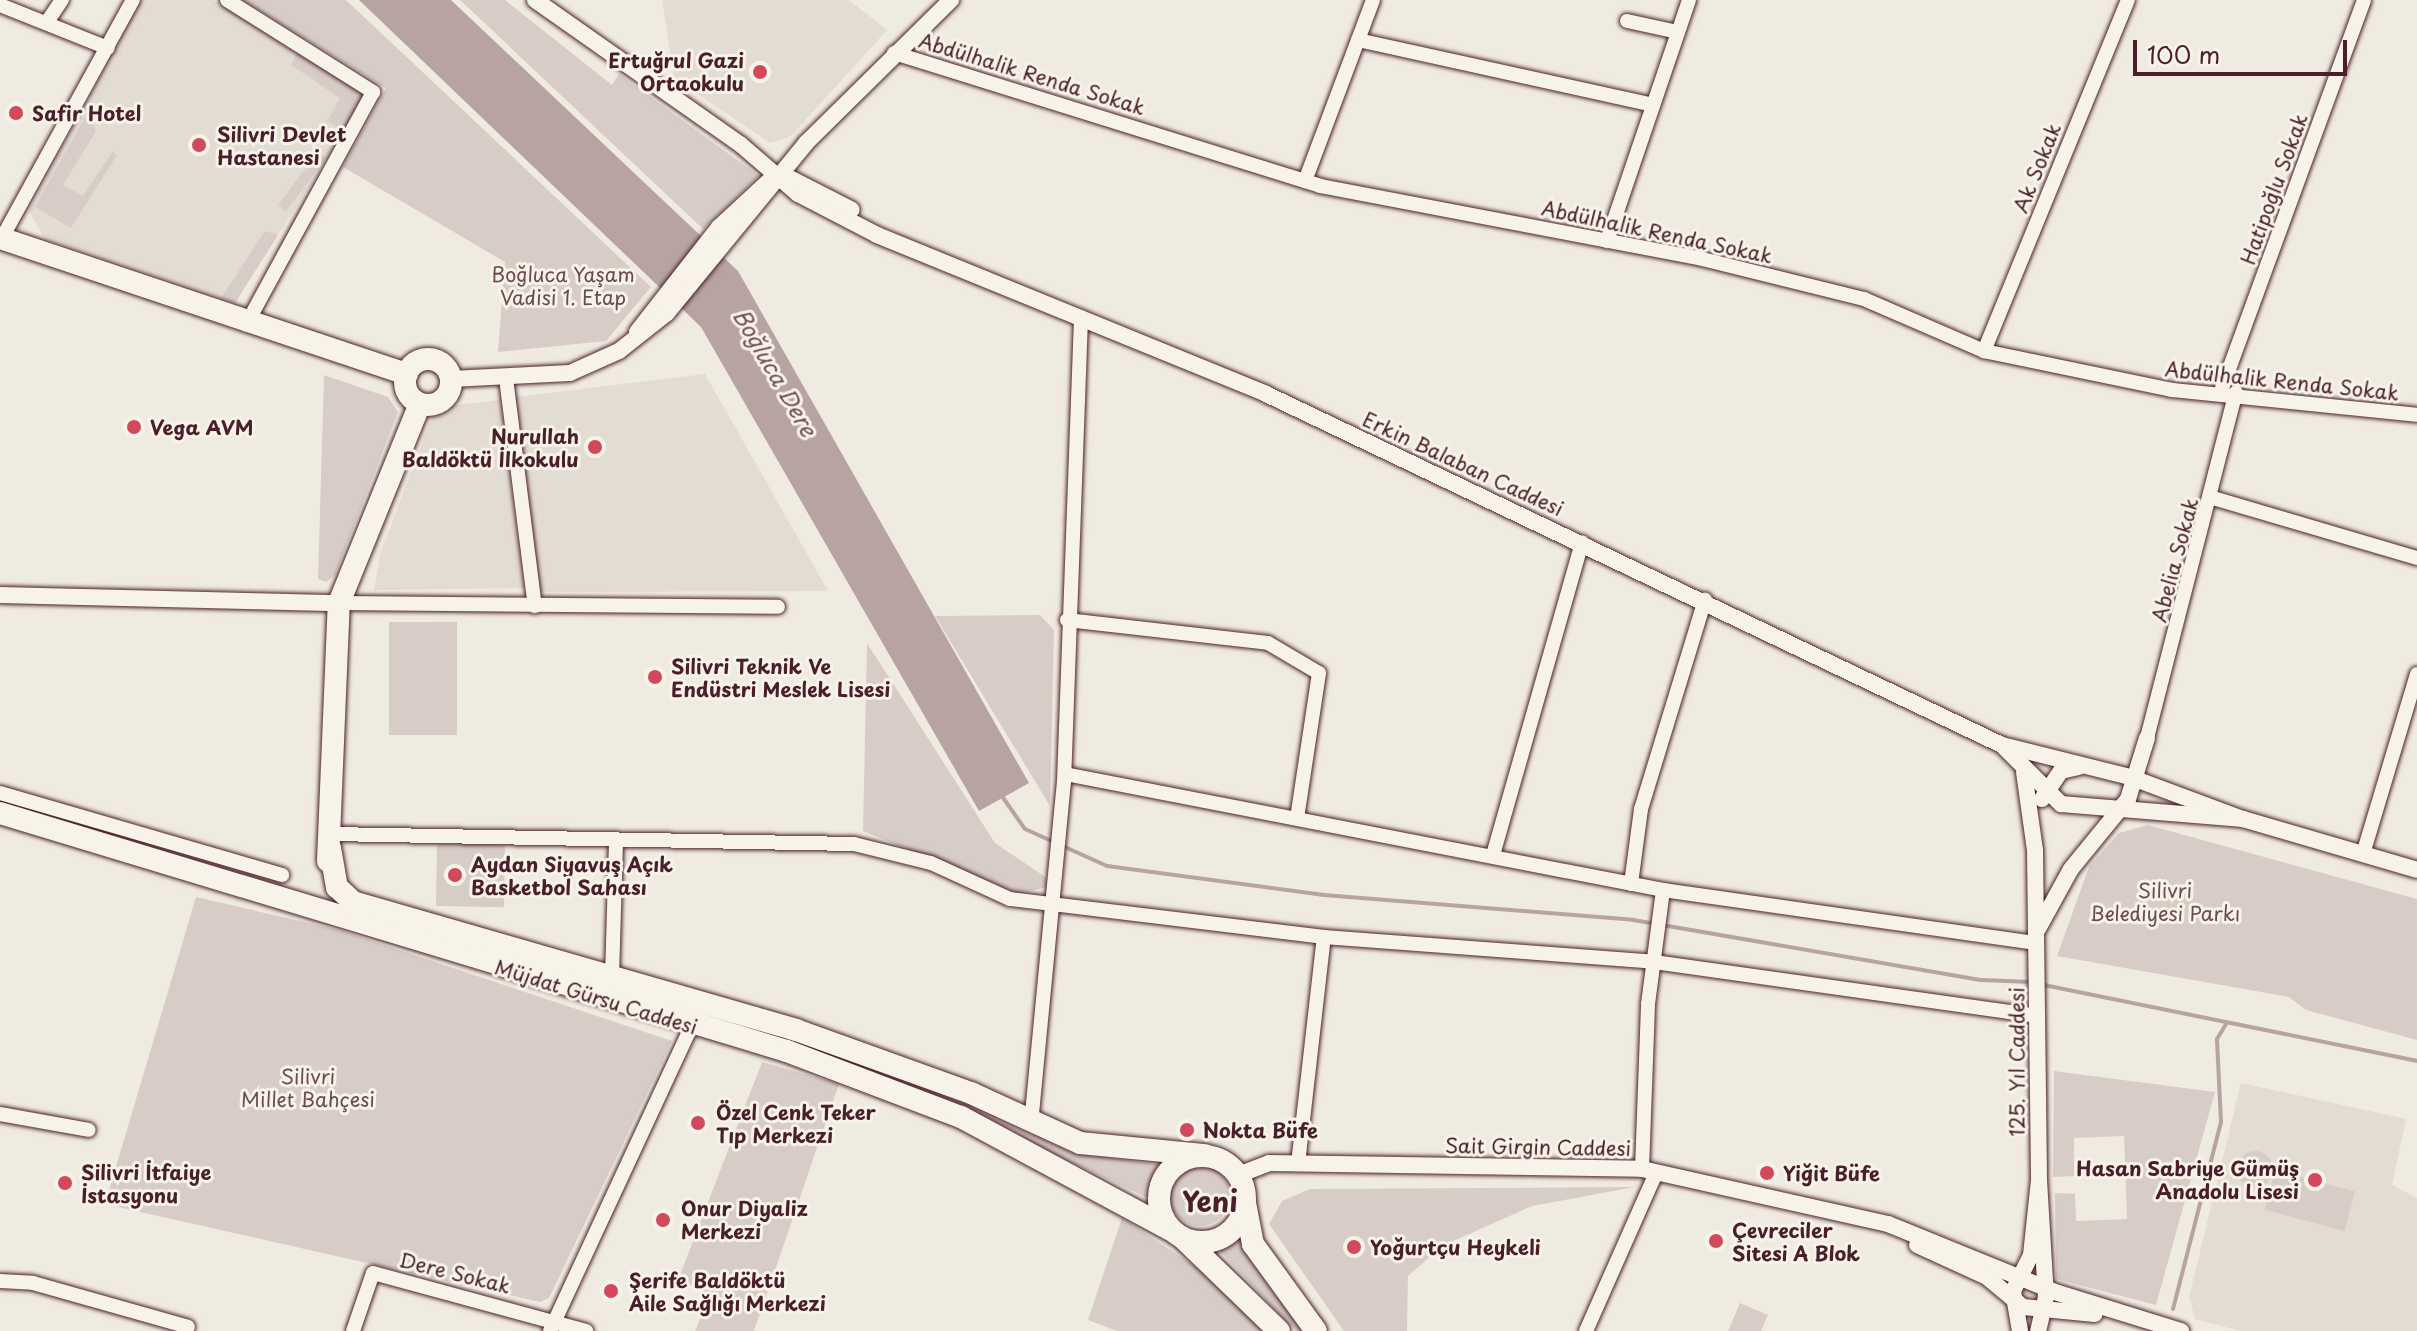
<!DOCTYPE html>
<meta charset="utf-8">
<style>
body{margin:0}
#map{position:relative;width:2417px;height:1331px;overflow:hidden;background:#f0ebe0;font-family:"Playpen Sans",sans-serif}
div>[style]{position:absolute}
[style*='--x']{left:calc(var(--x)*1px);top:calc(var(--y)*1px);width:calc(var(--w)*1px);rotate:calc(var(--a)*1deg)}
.built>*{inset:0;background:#e3dcd2}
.green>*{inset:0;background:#d8cdc6;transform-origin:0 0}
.round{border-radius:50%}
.water>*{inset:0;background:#b7a4a2}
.stream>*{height:4px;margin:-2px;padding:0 2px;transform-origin:2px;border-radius:2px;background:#b7a4a2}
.roads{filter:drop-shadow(0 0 2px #4a1f2b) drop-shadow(0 0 2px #4a1f2b)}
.minor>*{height:14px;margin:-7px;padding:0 7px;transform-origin:7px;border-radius:7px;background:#f7f3e8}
.tertiary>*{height:16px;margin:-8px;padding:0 8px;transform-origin:8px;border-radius:8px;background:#f7f3e8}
.primary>*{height:22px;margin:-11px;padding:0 11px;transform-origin:11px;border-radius:11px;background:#f7f3e8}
.primary>.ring{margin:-11px;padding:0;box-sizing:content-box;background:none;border:22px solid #f7f3e8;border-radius:50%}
.dots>*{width:22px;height:22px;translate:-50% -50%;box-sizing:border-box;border:4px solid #f7f3e8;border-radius:50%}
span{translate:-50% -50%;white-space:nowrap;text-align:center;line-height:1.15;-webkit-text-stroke:6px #f7f3e8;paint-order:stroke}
.poi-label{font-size:20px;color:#4a1f2b;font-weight:700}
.right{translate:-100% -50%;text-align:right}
.left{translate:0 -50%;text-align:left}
.street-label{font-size:20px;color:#4a1f2b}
.park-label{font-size:20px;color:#6e4a52}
.water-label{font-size:22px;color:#704e55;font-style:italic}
.district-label{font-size:28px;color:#4a1f2b;font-weight:700}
.scale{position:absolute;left:2133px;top:40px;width:214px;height:36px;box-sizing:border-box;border:4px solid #4a1f2b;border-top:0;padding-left:10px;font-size:24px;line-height:28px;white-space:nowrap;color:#4a1f2b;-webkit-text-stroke:6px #f7f3e8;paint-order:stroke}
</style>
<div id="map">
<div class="built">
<div style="clip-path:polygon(141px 0,213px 0,366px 96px,235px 303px,45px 239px,29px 211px)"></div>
<div style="clip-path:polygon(662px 0,849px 0,887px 30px,791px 136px,770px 143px,674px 78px)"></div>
<div style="clip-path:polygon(705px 374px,828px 591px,540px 592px,515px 397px)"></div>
<div style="clip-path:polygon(500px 400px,524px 588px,374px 590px,380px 554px,432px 417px,446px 406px)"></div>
<div style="clip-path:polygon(2241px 1083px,2406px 1119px,2392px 1185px,2417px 1198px,2417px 1331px,2240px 1331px,2195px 1319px,2189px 1297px)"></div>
</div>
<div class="green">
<div style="clip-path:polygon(243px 0,346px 0,651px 287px,606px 341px,498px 352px,505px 262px,343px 167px,386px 88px)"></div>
<div style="clip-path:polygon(460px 0,505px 0,612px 85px,619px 74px,759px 176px,703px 229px)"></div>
<div style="clip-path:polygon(297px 53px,365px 95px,343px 132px,327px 121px,340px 98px,291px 65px)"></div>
<div style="clip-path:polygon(88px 112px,96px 131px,63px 185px,83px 196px,113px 151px,117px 155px,71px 228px,35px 207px)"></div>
<div style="left:318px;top:152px;width:10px;height:67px;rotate:37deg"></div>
<div style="clip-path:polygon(265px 231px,278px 235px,235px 303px,221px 298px)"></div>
<div style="clip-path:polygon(324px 375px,388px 397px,398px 412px,335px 575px,326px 582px,318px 579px)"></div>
<div style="clip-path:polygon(1040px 615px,1054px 630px,1050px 806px,935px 616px)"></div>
<div style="left:389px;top:622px;width:68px;height:113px"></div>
<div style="clip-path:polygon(867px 643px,995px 843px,1047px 878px,1047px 887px,1018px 894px,863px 831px)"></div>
<div style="clip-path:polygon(2148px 825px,2417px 899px,2417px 1040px,2306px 1010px,2289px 997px,2057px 956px,2089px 867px,2119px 833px)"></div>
<div style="left:437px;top:844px;width:68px;height:62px;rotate:1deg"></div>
<div style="clip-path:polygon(196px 897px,339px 930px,672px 1041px,549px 1298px,540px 1302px,105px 1204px)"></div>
<div style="clip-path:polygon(711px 1015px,935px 1092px,1073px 1153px,1161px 1165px,1152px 1200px,1031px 1143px)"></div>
<div style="clip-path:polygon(762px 1062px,839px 1084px,754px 1331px,695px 1331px,711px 1294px,678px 1280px)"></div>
<div style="clip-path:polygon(2054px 1071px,2215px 1092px,2156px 1305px,2056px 1279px,2055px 1193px,2075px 1194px,2076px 1221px,2127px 1219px,2124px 1136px,2074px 1138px,2074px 1176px,2053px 1177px)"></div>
<div class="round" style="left:2237px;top:1151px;width:36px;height:36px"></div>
<div class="round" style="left:1170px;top:1166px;width:60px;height:60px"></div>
<div style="left:2275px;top:1170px;width:83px;height:41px;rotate:15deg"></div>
<div style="clip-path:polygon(1635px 1187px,1532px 1206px,1442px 1246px,1408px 1276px,1407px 1331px,1344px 1331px,1269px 1224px,1282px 1201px,1310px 1189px)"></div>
<div style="clip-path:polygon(1122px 1218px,1202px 1271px,1265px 1331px,1117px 1331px,1088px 1320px)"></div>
<div style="clip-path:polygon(1239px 1235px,1262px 1276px,1306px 1331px,1296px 1331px,1218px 1249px)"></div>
<div style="clip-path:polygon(1740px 1303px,1768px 1315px,1761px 1331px,1728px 1331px)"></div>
</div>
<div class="water">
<div style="clip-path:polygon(359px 0,451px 0,738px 271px,1029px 783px,979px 811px,701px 327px)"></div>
</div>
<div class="stream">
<div style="--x:999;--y:792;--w:45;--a:54.9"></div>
<div style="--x:1025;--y:829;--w:90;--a:24.3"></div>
<div style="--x:1107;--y:866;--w:219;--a:7.6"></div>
<div style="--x:1324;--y:895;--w:310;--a:4.6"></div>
<div style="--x:1633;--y:920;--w:354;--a:9.8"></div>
<div style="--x:1982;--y:980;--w:49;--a:2.3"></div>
<div style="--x:2039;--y:984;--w:386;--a:11.5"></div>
<div style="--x:2173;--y:1309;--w:193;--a:-75.6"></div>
<div style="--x:2221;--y:1122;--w:83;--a:-92.8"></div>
<div style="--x:2217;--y:1039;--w:17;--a:-59"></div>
</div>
<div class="roads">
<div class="minor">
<div style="--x:227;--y:0;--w:173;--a:32.2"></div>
<div style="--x:373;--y:92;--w:265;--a:118.6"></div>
<div style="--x:0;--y:5;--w:116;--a:21.7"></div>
<div style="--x:1627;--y:21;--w:52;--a:12.2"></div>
<div style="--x:47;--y:22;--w:27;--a:-56"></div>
<div style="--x:1358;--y:40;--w:302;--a:12.4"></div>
<div style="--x:894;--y:53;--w:446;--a:17.3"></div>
<div style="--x:1320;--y:186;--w:389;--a:10.8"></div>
<div style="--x:1702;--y:259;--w:167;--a:13.9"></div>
<div style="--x:1864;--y:299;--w:131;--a:23.4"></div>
<div style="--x:1984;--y:351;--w:192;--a:11.7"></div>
<div style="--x:2172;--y:390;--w:246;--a:5.8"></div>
<div style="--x:1305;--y:181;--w:193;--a:-69.4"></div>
<div style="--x:2;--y:238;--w:272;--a:-61.2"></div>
<div style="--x:1607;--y:241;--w:255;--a:-71.2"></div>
<div style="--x:1984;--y:351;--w:379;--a:-67.7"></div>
<div style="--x:506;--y:378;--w:230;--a:82.8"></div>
<div style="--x:2221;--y:391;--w:416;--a:-69.9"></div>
<div style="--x:2213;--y:498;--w:213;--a:16.4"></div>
<div style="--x:339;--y:603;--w:439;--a:0.5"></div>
<div style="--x:1067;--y:620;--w:202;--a:6.5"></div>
<div style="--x:1268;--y:643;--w:59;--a:30.5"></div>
<div style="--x:1319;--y:673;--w:147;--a:98.6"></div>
<div style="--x:2147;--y:738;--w:357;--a:-75.6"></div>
<div style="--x:1065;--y:774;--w:609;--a:10.98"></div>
<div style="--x:1663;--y:890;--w:377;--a:8.1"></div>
<div style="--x:0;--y:793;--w:294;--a:16.2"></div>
<div style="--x:332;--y:834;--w:522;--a:1.1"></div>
<div style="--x:854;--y:844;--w:79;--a:13.9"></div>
<div style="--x:931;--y:863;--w:87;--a:24.5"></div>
<div style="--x:1010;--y:899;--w:316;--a:6.9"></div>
<div style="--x:1324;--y:937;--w:331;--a:4.3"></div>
<div style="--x:1654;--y:962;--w:386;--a:8"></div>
<div style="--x:2363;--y:854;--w:188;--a:-73.3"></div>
<div style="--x:1493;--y:855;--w:325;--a:-74.1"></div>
<div style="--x:1631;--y:884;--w:76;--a:-82.4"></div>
<div style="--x:1641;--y:809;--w:219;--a:-73"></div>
<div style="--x:612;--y:977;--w:137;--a:-88.3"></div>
<div style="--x:0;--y:1114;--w:90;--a:10.2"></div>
<div style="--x:1031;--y:1124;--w:344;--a:-84.5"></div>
<div style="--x:1064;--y:782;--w:465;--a:-87.9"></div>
<div style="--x:1298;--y:1164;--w:228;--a:-83.5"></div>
<div style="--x:1642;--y:1169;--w:165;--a:-87.9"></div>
<div style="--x:1648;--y:1004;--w:115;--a:-82.5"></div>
<div style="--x:0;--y:1281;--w:33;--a:3"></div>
<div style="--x:33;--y:1283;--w:161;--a:15.8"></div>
<div style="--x:353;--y:1331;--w:61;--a:-71"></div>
<div style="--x:373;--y:1273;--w:221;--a:15.2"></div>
<div style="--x:550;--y:1331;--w:347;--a:-65.1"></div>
<div style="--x:1586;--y:1331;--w:173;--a:-66.1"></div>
</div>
<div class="tertiary">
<div style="--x:535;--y:0;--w:251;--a:35.1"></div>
<div style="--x:740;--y:144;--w:77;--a:40.8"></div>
<div style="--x:798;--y:194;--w:89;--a:27.4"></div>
<div style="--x:877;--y:235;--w:420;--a:22.2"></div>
<div style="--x:1266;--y:394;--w:815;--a:25.5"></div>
<div style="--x:2002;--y:745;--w:132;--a:14"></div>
<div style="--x:2130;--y:777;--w:121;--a:20.4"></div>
<div style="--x:784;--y:175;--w:76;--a:27.2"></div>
<div style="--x:637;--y:332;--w:133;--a:-52"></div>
<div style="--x:719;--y:227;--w:75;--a:-42.8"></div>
<div style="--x:451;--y:379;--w:119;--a:-2.9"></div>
<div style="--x:570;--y:373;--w:54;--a:-24.2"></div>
<div style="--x:619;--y:351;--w:61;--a:-38.4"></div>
<div style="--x:667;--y:313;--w:220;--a:-50.7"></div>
<div style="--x:806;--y:143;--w:204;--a:-44.6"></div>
<div style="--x:0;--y:595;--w:339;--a:1.4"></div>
<div style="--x:2004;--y:747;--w:81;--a:45"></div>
<div style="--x:2061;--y:804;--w:183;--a:4.7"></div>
<div style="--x:2243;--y:819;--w:181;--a:16.3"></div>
<div style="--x:2024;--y:772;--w:79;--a:82"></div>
<div style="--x:2035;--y:850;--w:330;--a:89.3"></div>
<div style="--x:2042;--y:799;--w:34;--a:-56"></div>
<div style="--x:2061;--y:771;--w:18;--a:-13"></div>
<div style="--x:2038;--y:929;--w:68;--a:-61.2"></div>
<div style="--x:2071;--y:869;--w:90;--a:-50.8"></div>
<div style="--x:2128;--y:799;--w:64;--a:-72.7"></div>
<div style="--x:1238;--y:1175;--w:33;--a:-21"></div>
<div style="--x:1269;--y:1163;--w:373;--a:0.9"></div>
<div style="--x:1642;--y:1169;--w:252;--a:12.6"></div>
<div style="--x:1888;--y:1224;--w:183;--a:22.1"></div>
<div style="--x:2058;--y:1293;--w:129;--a:17.2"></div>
<div style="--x:1917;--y:1245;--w:77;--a:24.6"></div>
<div style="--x:1987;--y:1277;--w:47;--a:39.8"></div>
<div style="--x:2023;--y:1307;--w:72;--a:5.6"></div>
<div style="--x:2020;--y:1331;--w:41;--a:-99.9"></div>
<div style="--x:2013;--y:1291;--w:40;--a:-63.4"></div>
<div style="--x:2031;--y:1255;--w:75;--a:-83.9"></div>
<div style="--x:2039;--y:1180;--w:117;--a:86.6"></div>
<div style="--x:2046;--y:1297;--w:35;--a:103"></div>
</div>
<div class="primary">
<div style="--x:0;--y:238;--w:429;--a:18.5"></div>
<div class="ring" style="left:405px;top:359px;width:24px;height:24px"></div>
<div style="--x:0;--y:813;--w:822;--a:16.83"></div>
<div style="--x:787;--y:1051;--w:186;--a:20.8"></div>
<div style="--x:961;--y:1117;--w:238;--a:28.3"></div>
<div style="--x:330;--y:848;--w:40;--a:80"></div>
<div style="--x:337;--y:887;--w:22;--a:43"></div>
<div style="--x:353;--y:902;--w:461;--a:16.1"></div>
<div style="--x:796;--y:1030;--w:186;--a:19.8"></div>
<div style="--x:971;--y:1093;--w:120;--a:24.6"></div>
<div style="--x:1080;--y:1143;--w:126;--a:5.5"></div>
<div style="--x:328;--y:861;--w:258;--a:-87.6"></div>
<div style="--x:339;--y:603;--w:215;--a:-67.9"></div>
<div class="ring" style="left:1159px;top:1156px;width:64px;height:64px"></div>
<div style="--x:1245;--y:1203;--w:42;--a:79"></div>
<div style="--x:1253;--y:1244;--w:107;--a:54.1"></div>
<div style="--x:1184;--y:1239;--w:132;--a:44.1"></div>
</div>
</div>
<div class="dots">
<div style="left:760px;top:72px;background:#d1495b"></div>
<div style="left:16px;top:113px;background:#d1495b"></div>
<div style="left:199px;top:145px;background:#d1495b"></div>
<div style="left:134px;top:427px;background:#d1495b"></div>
<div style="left:595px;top:447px;background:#d1495b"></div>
<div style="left:655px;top:677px;background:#d1495b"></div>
<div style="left:455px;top:875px;background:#d1495b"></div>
<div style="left:698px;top:1123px;background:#d1495b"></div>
<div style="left:1187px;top:1130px;background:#d1495b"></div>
<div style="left:1767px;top:1173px;background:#d1495b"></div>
<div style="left:2315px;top:1180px;background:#d1495b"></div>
<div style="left:65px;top:1183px;background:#d1495b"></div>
<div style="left:663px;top:1220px;background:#d1495b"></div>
<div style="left:1716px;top:1241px;background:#d1495b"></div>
<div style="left:1354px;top:1247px;background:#d1495b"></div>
<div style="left:611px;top:1291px;background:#d1495b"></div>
</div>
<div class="poi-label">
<span class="right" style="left:744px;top:72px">Ertuğrul Gazi<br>Ortaokulu</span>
<span class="left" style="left:32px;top:113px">Safir Hotel</span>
<span class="left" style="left:217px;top:146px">Silivri Devlet<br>Hastanesi</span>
<span class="left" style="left:150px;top:427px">Vega AVM</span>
<span class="right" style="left:579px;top:448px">Nurullah<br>Baldöktü İlkokulu</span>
<span class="left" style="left:671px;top:678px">Silivri Teknik Ve<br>Endüstri Meslek Lisesi</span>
<span class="left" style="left:471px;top:876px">Aydan Siyavuş Açık<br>Basketbol Sahası</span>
<span class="left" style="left:716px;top:1124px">Özel Cenk Teker<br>Tıp Merkezi</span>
<span class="left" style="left:1203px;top:1130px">Nokta Büfe</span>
<span class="right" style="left:2299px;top:1180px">Hasan Sabriye Gümüş<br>Anadolu Lisesi</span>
<span class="left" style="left:81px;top:1184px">Silivri İtfaiye<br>İstasyonu</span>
<span class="left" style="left:1783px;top:1173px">Yiğit Büfe</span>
<span class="left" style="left:681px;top:1220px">Onur Diyaliz<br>Merkezi</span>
<span class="left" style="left:1732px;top:1242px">Çevreciler<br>Sitesi A Blok</span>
<span class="left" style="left:1370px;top:1247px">Yoğurtçu Heykeli</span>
<span class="left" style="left:629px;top:1292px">Şerife Baldöktü<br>Aile Sağlığı Merkezi</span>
</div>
<div class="street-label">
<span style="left:1032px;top:74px;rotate:17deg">Abdülhalik Renda Sokak</span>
<span style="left:2037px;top:168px;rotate:-68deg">Ak Sokak</span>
<span style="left:2274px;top:189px;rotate:-70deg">Hatipoğlu Sokak</span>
<span style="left:1657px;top:232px;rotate:12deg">Abdülhalik Renda Sokak</span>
<span style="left:2282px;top:381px;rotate:6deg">Abdülhalik Renda Sokak</span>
<span style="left:1463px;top:464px;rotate:25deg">Erkin Balaban Caddesi</span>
<span style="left:2175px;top:560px;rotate:-75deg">Abelia Sokak</span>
<span style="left:596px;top:997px;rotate:17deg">Müjdat Gürsu Caddesi</span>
<span style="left:2017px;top:1062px;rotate:-90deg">125. Yıl Caddesi</span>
<span style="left:1538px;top:1147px;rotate:1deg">Sait Girgin Caddesi</span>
<span style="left:455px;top:1273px;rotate:14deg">Dere Sokak</span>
</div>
<div class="park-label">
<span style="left:563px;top:286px">Boğluca Yaşam<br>Vadisi 1. Etap</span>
<span style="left:2165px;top:902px">Silivri<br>Belediyesi Parkı</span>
<span style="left:308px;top:1088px">Silivri<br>Millet Bahçesi</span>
</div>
<div class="water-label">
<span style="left:776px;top:372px;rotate:60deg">Boğluca Dere</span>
</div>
<div class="district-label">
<span style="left:1210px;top:1201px">Yeni</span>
</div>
<div class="scale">100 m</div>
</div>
